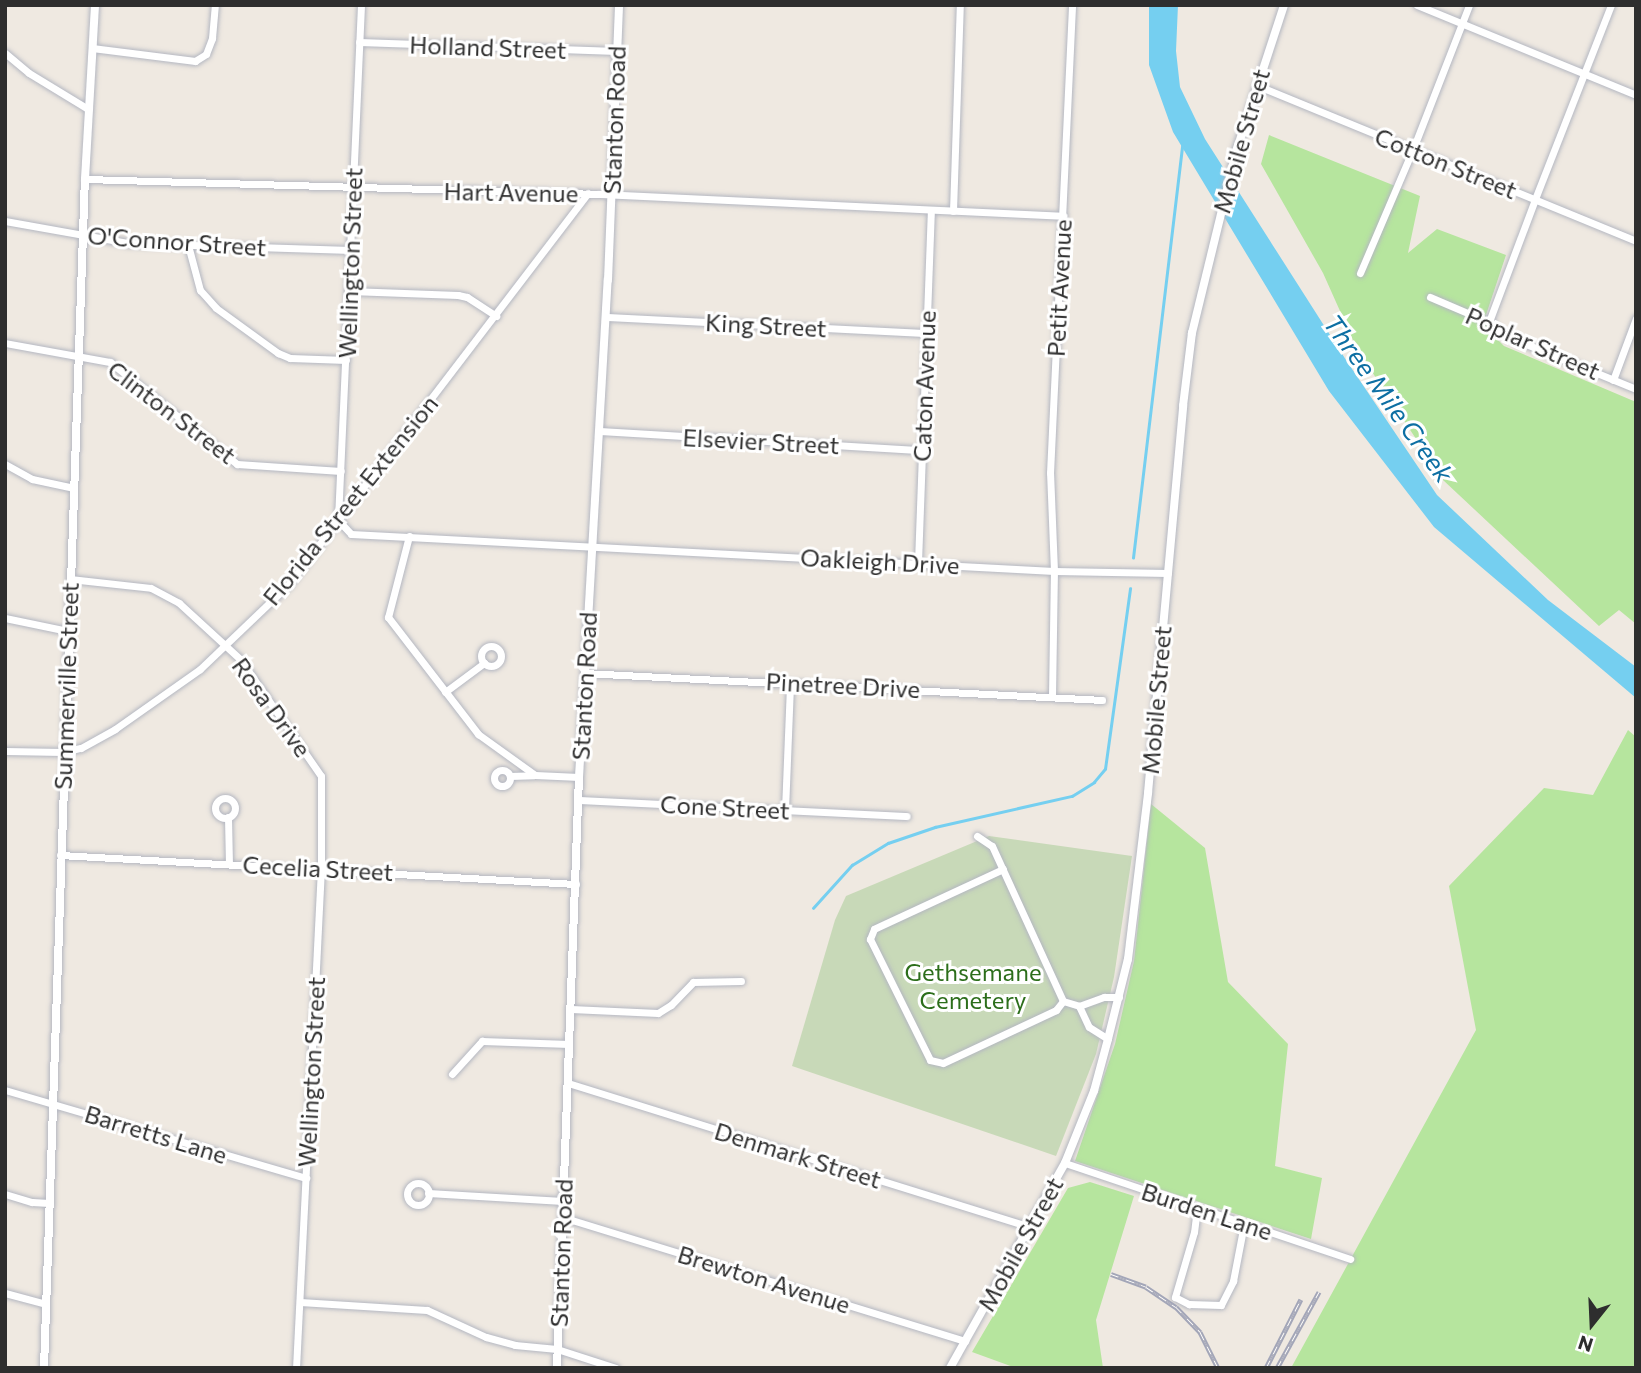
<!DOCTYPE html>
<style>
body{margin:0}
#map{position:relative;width:1641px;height:1373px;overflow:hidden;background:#efe9e1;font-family:Commissioner,sans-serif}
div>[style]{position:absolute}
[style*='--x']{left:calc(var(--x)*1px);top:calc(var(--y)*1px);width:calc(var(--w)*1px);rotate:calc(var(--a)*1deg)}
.green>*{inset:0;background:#b6e59e}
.cemetery>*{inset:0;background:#c8d9b8}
.water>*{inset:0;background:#75cff0}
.stream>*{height:2.5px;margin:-1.25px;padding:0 1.25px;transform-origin:1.25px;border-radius:1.25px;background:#75cff0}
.roads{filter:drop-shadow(0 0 2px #b4b7c1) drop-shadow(0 0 2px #b4b7c1)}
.minor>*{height:7px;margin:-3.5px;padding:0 3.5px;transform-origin:3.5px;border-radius:3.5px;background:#fff}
.minor>.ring{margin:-3.5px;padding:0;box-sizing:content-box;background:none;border:7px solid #fff;border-radius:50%}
.tertiary>*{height:8px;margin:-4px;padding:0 4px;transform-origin:4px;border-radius:4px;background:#fff}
.rail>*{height:5px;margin-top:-2.5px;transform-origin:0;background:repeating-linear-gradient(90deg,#fff 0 8px,#a3a6b8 0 16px);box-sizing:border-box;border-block:2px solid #a3a6b8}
span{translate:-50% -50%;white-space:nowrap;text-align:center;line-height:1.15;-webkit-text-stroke:6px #fff;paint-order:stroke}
.street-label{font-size:24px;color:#2e2e2e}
.park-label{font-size:24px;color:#2c6e1b}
.water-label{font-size:26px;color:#0d6fa3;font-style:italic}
.frame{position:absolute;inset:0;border:7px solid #2e2e2e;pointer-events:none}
.north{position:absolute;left:1557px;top:1289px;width:70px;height:70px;-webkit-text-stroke:5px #fff;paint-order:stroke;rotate:198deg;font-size:19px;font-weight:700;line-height:28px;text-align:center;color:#2e2e2e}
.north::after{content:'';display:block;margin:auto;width:24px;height:32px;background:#2e2e2e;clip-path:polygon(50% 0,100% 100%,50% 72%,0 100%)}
</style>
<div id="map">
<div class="green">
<div style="clip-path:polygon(1269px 135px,1420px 196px,1408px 253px,1437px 229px,1506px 255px,1486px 315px,1487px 329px,1504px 346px,1636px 402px,1636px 624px,1619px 610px,1599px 626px,1443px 480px,1357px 349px,1323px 273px,1261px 164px)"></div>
<div style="clip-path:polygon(1628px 730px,1636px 737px,1636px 1368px,1291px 1368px,1476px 1030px,1449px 886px,1544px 788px,1593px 795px)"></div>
<div style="clip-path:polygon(1151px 804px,1205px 848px,1228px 982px,1288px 1044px,1275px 1166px,1322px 1178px,1311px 1239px,1075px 1161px,1115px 1044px,1134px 961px)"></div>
<div style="clip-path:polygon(1090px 1182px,1134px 1196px,1096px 1320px,1103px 1368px,1016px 1368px,972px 1352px,1068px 1188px)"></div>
</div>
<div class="cemetery">
<div style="clip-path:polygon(989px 836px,1132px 856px,1114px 977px,1096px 1054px,1056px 1156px,792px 1066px,835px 920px,846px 896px)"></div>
</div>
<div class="water">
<div style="clip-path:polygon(1149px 5px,1178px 5px,1176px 51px,1180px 87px,1205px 139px,1346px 360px,1437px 495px,1548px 600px,1636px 667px,1636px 698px,1434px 527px,1329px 391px,1173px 132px,1149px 65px)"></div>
</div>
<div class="stream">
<div style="--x:1133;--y:558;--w:416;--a:-83.2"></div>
<div style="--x:813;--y:908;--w:58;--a:-47.8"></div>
<div style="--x:852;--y:865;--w:42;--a:-31.4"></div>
<div style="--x:888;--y:843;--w:50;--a:-18.8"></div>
<div style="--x:935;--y:827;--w:140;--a:-12.8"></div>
<div style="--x:1072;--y:796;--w:26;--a:-32"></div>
<div style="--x:1094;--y:782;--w:17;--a:-50"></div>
<div style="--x:1105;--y:769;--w:182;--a:-82.1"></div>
</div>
<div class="roads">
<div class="minor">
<div style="--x:361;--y:5;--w:516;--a:92.56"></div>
<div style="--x:338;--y:520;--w:19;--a:47"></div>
<div style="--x:351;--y:534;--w:704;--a:3.01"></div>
<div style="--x:1054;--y:571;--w:114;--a:1"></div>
<div style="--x:1417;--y:5;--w:237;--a:22.3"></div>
<div style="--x:359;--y:42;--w:258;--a:2"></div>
<div style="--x:92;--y:48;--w:104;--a:7.2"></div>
<div style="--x:195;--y:61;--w:13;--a:-32"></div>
<div style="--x:206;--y:54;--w:17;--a:-69"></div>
<div style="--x:212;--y:38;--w:33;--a:-85"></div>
<div style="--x:5;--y:53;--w:31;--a:40"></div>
<div style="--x:29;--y:73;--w:69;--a:31.4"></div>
<div style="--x:1256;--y:85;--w:411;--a:22.3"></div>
<div style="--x:85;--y:179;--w:514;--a:1.67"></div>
<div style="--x:599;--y:194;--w:465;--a:2.7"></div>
<div style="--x:953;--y:211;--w:206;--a:-88.1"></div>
<div style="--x:5;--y:221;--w:126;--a:10.1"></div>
<div style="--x:129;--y:243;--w:222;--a:1.8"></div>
<div style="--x:188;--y:245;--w:47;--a:75.1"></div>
<div style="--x:200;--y:290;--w:24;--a:48"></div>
<div style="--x:216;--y:308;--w:77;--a:36"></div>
<div style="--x:278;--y:353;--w:13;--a:23"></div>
<div style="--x:290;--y:358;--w:56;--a:2"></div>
<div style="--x:1360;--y:273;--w:135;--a:-66.9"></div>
<div style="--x:1413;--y:149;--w:155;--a:-68.7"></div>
<div style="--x:350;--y:291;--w:108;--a:2.1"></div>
<div style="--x:458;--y:295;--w:9;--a:13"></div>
<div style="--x:467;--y:297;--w:35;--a:33"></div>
<div style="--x:1430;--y:297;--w:66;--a:23.1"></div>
<div style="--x:1491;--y:323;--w:13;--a:51"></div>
<div style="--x:1499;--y:333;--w:148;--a:22.2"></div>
<div style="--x:606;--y:317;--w:320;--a:2.9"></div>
<div style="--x:1491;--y:323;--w:4;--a:-104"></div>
<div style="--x:1490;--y:319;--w:128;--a:-69.4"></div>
<div style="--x:1535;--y:199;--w:208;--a:-68.6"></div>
<div style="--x:5;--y:343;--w:107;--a:10.3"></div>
<div style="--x:110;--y:362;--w:163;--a:38.8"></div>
<div style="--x:237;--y:464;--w:104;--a:3.9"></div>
<div style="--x:1613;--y:380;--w:66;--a:-69.6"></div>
<div style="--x:599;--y:431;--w:324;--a:3.4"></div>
<div style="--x:5;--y:464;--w:31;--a:29"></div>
<div style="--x:32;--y:479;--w:43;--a:12.1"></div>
<div style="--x:409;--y:536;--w:84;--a:104.5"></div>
<div style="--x:388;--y:617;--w:148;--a:52.4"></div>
<div style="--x:478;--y:734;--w:70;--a:35.7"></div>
<div style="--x:535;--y:775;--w:44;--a:2.6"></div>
<div style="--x:918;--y:562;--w:352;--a:-87.9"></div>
<div style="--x:70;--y:579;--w:81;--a:6.3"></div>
<div style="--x:151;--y:588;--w:32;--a:28"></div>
<div style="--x:179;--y:603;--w:83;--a:42.6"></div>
<div style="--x:240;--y:659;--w:142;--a:55.3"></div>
<div style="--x:321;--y:776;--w:92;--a:90"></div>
<div style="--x:321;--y:868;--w:501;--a:92.86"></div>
<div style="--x:5;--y:618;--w:64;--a:11.7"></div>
<div class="ring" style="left:481px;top:646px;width:13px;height:13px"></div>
<div style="--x:584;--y:673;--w:519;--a:2.98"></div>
<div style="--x:445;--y:692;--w:49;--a:-36.6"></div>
<div style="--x:1052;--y:696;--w:125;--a:-89.1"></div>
<div style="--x:1054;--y:571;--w:98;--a:-92.3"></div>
<div style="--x:1050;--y:473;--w:469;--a:-87.3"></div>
<div style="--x:5;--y:751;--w:58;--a:1"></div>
<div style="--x:63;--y:752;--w:18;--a:-13"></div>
<div style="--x:81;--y:748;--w:39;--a:-29"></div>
<div style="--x:115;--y:729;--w:104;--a:-35.2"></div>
<div style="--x:200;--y:669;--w:123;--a:-43.7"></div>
<div style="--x:289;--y:584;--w:492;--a:-52.6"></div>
<div class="ring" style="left:494px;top:770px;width:9px;height:9px"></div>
<div style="--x:510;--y:776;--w:24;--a:-2"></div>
<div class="ring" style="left:215px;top:798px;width:13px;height:13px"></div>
<div style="--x:578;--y:800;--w:329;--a:2.8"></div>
<div style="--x:785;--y:810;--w:127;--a:-87.7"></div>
<div style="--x:228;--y:817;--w:46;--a:88.8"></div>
<div style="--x:977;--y:836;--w:18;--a:34"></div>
<div style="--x:992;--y:846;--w:170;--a:65.4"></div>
<div style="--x:1063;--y:1001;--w:17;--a:17"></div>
<div style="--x:1079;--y:1006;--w:23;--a:65"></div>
<div style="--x:1089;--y:1027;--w:22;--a:32"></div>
<div style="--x:60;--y:855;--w:517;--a:3.22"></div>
<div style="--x:1003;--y:869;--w:142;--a:155.1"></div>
<div style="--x:874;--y:929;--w:11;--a:112"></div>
<div style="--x:870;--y:939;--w:135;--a:63.6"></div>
<div style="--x:930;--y:1060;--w:13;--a:13"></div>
<div style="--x:943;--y:1063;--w:125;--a:-25.1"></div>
<div style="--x:1056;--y:1010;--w:11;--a:-52"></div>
<div style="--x:1079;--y:1006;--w:27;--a:-20"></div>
<div style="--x:1104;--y:997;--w:15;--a:0"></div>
<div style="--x:571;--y:1009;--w:87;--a:2.6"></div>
<div style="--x:658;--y:1013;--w:15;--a:-32"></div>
<div style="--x:671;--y:1005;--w:32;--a:-46"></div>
<div style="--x:693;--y:982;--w:48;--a:-1.2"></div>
<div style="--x:452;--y:1074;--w:45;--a:-47.7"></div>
<div style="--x:482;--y:1041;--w:87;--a:2"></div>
<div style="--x:568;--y:1083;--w:483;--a:17.3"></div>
<div style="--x:5;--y:1090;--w:314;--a:16.3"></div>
<div style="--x:1065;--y:1163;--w:301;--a:18.6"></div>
<div class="ring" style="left:407px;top:1183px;width:15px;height:15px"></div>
<div style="--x:428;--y:1193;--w:135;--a:3.4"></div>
<div style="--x:5;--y:1194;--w:28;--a:17"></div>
<div style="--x:32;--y:1202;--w:17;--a:3"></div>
<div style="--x:1197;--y:1208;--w:24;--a:97"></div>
<div style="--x:1194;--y:1232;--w:68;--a:106.3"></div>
<div style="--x:1175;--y:1297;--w:16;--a:27"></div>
<div style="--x:1189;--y:1304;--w:32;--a:2"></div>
<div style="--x:1221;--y:1305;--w:27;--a:-63"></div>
<div style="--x:1233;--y:1281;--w:58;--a:-79.1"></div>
<div style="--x:562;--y:1217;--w:422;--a:17.1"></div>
<div style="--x:5;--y:1293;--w:42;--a:15"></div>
<div style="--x:300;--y:1302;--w:127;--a:3.6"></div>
<div style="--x:427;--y:1310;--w:65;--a:24.6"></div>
<div style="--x:486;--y:1337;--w:30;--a:15"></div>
<div style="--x:515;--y:1345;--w:42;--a:5.4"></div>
<div style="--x:557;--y:1349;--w:62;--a:17.9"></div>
</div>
<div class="tertiary">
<div style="--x:44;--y:1368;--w:1190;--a:-88.03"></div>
<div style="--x:85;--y:179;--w:174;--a:-86.7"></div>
<div style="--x:557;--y:1368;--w:591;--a:-87.87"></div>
<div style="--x:579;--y:777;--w:498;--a:-86.7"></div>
<div style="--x:608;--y:280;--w:275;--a:-87.7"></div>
<div style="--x:950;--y:1368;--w:235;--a:-60.7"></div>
<div style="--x:1065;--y:1163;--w:78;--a:-68.1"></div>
<div style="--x:1094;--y:1091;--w:54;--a:-74.9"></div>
<div style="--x:1108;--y:1039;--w:82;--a:-76"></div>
<div style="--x:1128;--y:959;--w:167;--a:-83.1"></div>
<div style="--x:1148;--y:793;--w:389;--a:-84.8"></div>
<div style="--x:1183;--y:406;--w:74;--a:-83"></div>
<div style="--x:1192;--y:333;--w:189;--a:-76.3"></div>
<div style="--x:1237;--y:149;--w:151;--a:-71.9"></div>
</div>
</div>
<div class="rail">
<div style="--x:1111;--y:1274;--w:37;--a:20"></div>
<div style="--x:1146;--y:1287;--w:36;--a:34"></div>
<div style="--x:1176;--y:1307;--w:35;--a:46"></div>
<div style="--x:1200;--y:1332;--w:40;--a:63.4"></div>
<div style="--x:1266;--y:1368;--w:77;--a:-63.1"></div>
<div style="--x:1277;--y:1368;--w:87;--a:-61.1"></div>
</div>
<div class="street-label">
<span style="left:488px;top:47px;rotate:2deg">Holland Street</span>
<span style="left:614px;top:120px;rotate:-88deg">Stanton Road</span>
<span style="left:1241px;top:141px;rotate:-74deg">Mobile Street</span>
<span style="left:1446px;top:163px;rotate:22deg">Cotton Street</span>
<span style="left:511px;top:192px;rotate:1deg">Hart Avenue</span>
<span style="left:177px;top:241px;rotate:4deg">O'Connor Street</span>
<span style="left:350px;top:263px;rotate:-88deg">Wellington Street</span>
<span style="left:1059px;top:288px;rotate:-87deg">Petit Avenue</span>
<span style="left:766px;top:325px;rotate:3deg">King Street</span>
<span style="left:1533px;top:343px;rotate:24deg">Poplar Street</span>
<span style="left:924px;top:386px;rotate:-88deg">Caton Avenue</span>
<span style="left:172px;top:412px;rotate:37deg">Clinton Street</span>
<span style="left:761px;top:441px;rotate:3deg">Elsevier Street</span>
<span style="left:350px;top:500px;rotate:-51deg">Florida Street Extension</span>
<span style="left:880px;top:561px;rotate:3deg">Oakleigh Drive</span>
<span style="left:843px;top:685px;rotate:3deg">Pinetree Drive</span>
<span style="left:66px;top:686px;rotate:-88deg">Summerville Street</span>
<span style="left:584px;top:686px;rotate:-87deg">Stanton Road</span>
<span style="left:1156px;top:700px;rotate:-85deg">Mobile Street</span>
<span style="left:272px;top:707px;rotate:54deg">Rosa Drive</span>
<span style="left:725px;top:807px;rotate:3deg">Cone Street</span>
<span style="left:318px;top:868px;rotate:3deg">Cecelia Street</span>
<span style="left:311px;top:1072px;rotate:-87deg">Wellington Street</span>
<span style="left:156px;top:1134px;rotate:17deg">Barretts Lane</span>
<span style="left:798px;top:1155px;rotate:17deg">Denmark Street</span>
<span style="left:1207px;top:1211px;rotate:18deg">Burden Lane</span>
<span style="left:1020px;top:1244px;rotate:-61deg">Mobile Street</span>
<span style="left:561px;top:1253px;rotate:-88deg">Stanton Road</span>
<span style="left:764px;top:1279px;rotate:17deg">Brewton Avenue</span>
</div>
<div class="park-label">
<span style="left:973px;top:986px">Gethsemane<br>Cemetery</span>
</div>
<div class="water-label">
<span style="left:1389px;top:398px;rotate:54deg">Three Mile Creek</span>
</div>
<div class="frame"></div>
<div class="north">N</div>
</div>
